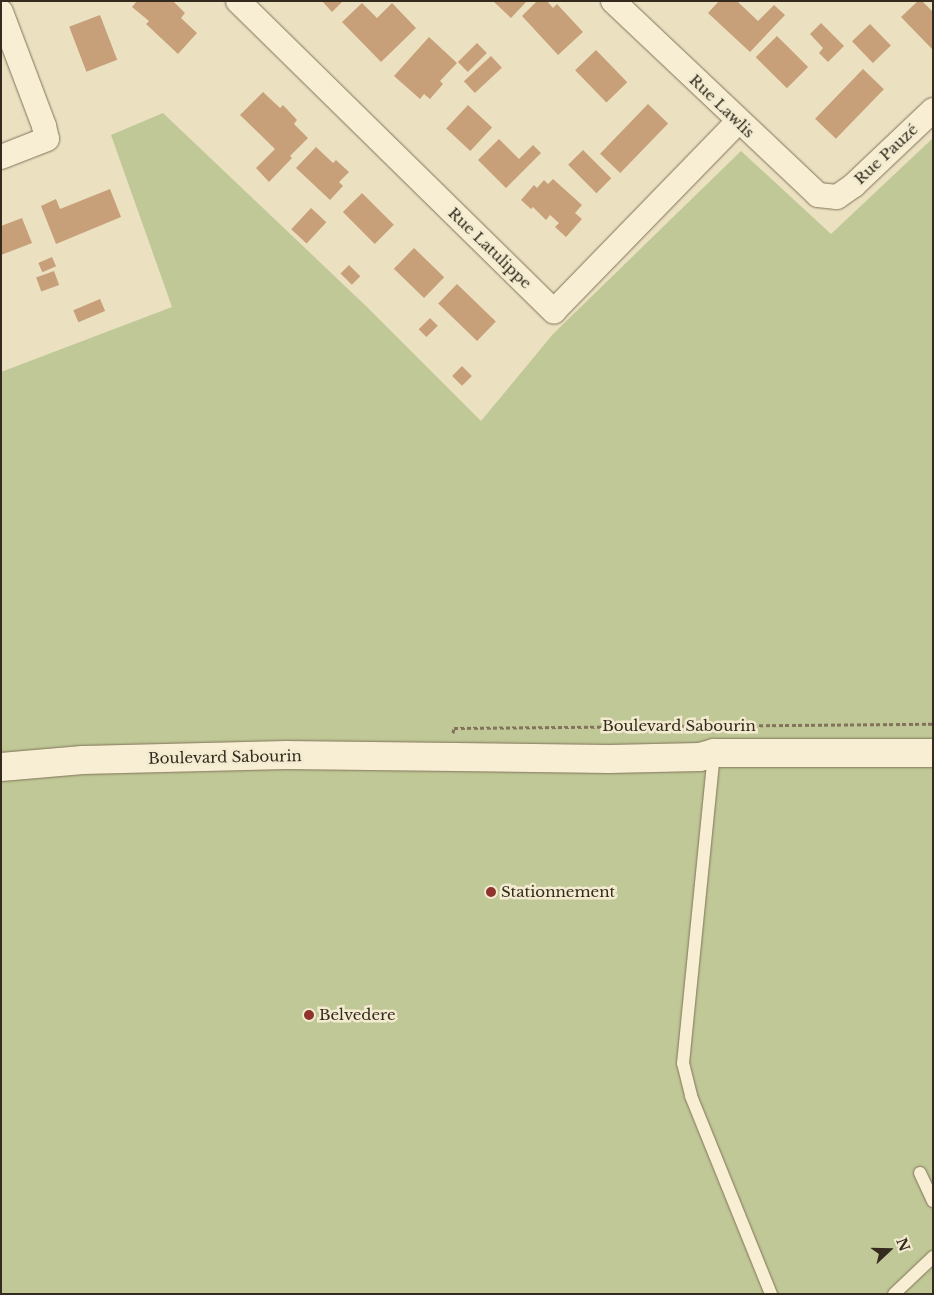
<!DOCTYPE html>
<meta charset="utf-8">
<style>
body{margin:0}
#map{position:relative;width:934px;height:1295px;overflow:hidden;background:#ebe1c1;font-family:"Libre Baskerville",serif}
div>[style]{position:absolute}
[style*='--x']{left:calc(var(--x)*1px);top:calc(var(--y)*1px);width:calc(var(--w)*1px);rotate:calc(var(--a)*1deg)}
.green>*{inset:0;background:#bfc896}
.building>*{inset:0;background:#c79f79;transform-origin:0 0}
.path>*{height:3px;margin-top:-1.5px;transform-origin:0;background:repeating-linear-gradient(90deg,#83735a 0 4px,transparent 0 6.5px)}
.roads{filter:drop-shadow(0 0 1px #83735a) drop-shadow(0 0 1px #83735a)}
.lane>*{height:12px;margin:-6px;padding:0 6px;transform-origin:6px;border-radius:6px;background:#f7eed4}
.street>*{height:24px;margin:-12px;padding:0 12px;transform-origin:12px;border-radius:12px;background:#f7eed4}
.secondary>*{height:28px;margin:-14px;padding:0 14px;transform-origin:14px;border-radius:14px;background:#f7eed4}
.dots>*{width:14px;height:14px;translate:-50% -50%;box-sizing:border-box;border:2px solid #f3ebd0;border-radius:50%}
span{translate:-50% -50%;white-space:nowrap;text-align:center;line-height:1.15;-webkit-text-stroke:5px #f3ebd0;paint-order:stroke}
.street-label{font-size:15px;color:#342a1d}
.poi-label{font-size:15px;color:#342a1d}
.left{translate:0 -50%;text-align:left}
.frame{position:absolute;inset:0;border:2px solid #342a1d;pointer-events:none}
.north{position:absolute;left:864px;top:1225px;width:50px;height:50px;-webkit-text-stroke:4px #f3ebd0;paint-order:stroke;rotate:69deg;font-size:14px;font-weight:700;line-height:20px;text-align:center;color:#342a1d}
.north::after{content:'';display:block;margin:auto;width:18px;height:22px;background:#342a1d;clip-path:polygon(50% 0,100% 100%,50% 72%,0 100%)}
</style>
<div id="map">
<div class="green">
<div style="clip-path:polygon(163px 113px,367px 307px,481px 421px,553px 334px,741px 151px,831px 234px,933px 138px,933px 1294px,1px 1294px,1px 372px,172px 307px,111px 135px)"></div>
</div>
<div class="building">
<div style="clip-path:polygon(137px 1px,173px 1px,185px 13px,181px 18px,197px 33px,178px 54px,146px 24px,149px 21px,132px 7px)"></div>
<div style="clip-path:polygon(322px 1px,343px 1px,332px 12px)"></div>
<div style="clip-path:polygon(493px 1px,527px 1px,511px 18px)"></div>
<div style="clip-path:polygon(537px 1px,547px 1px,553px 8px,557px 4px,583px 32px,558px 55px,522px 16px)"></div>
<div style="clip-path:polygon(719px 1px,737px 1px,758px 21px,774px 5px,785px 15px,750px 52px,708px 13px)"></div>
<div style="clip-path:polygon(918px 1px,922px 1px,933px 12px,933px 50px,901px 17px)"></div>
<div style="clip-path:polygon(362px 3px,377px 18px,392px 3px,416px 28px,381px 62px,342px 22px)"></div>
<div style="left:100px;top:15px;width:48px;height:33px;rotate:69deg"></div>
<div style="clip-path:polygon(821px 23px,844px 46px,828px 62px,819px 53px,823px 48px,810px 34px)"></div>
<div style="left:870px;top:24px;width:30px;height:25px;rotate:46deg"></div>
<div style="left:777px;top:36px;width:44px;height:30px;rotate:45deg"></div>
<div style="clip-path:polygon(429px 37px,457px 63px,440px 81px,443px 84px,430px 99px,424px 94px,420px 99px,394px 76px)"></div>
<div style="left:477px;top:43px;width:14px;height:27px;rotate:45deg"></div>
<div style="left:596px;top:50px;width:45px;height:29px;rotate:46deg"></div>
<div style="left:491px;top:56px;width:16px;height:37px;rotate:47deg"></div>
<div style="left:863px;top:69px;width:29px;height:69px;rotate:44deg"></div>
<div style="clip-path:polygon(263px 92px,280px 108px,283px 105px,297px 120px,294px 124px,308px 138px,290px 156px,292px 158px,269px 182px,256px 168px,275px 149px,240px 115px)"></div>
<div style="left:648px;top:104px;width:28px;height:69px;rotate:44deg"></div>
<div style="left:468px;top:105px;width:33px;height:32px;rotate:43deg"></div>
<div style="clip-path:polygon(499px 139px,519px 159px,533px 145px,541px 153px,506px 188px,478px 160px)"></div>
<div style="clip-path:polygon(316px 147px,333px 163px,336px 160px,349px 172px,339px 182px,343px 186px,330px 200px,296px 168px)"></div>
<div style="left:583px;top:150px;width:40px;height:21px;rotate:45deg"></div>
<div style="clip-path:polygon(553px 179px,582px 205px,575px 213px,582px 219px,566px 237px,555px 227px,559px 223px,550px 215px,546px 220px,533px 207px,531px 209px,521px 200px,534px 185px,537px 188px,544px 180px,548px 184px)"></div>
<div style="clip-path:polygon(110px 189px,121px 217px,56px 244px,41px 206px,56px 199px,60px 209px)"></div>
<div style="left:362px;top:193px;width:45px;height:27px;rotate:45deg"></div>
<div style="left:311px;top:208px;width:21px;height:29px;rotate:43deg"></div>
<div style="clip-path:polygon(22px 218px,32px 243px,1px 255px,1px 226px)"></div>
<div style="left:414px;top:248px;width:42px;height:29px;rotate:44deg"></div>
<div style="left:52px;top:257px;width:10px;height:15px;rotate:66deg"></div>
<div style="left:349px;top:265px;width:16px;height:12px;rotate:45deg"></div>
<div style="left:54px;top:271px;width:15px;height:19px;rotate:70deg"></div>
<div style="left:457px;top:284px;width:54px;height:27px;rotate:44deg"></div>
<div style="left:100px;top:299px;width:13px;height:29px;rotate:67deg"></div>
<div style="left:430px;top:318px;width:11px;height:16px;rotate:45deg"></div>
<div style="left:462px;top:366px;width:14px;height:14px;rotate:45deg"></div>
</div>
<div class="path">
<div style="--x:453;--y:733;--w:5;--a:-79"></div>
<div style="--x:454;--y:728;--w:479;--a:-0.5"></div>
</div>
<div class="roads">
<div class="lane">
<div style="--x:714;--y:753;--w:312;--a:95.7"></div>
<div style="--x:683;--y:1063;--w:34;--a:76"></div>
<div style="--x:691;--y:1096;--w:214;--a:68"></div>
<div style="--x:920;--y:1173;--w:31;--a:65"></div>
<div style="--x:894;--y:1294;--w:54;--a:-43.5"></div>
</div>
<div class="street">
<div style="--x:238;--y:1;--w:443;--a:44.5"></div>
<div style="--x:554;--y:311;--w:264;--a:-45.8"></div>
<div style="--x:613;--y:1;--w:282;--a:43.4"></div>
<div style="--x:818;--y:195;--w:19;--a:6"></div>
<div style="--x:837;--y:197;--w:21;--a:-35"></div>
<div style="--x:854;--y:185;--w:109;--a:-43.5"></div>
<div style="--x:1;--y:12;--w:122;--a:69.3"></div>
<div style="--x:44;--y:126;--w:13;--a:77"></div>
<div style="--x:47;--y:139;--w:49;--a:158.6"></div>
</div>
<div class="secondary">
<div style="--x:1;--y:767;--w:82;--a:-4.9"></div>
<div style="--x:83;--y:760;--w:203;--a:-1.4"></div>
<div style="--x:286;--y:755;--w:323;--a:0.7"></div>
<div style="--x:609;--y:759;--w:91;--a:-1.3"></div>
<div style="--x:700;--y:757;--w:15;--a:-16"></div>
<div style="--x:714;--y:753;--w:219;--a:0"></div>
</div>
</div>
<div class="dots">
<div style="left:491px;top:892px;background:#8f332d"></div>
<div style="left:309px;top:1015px;background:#8f332d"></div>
</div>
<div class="street-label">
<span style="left:722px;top:106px;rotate:44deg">Rue Lawlis</span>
<span style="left:886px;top:154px;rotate:-43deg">Rue Pauzé</span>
<span style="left:490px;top:248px;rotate:44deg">Rue Latulippe</span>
<span style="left:679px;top:726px">Boulevard Sabourin</span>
<span style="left:225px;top:757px;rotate:-1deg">Boulevard Sabourin</span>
</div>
<div class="poi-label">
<span class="left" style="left:501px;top:892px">Stationnement</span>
<span class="left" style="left:319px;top:1015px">Belvedere</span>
</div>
<div class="frame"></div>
<div class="north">N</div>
</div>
